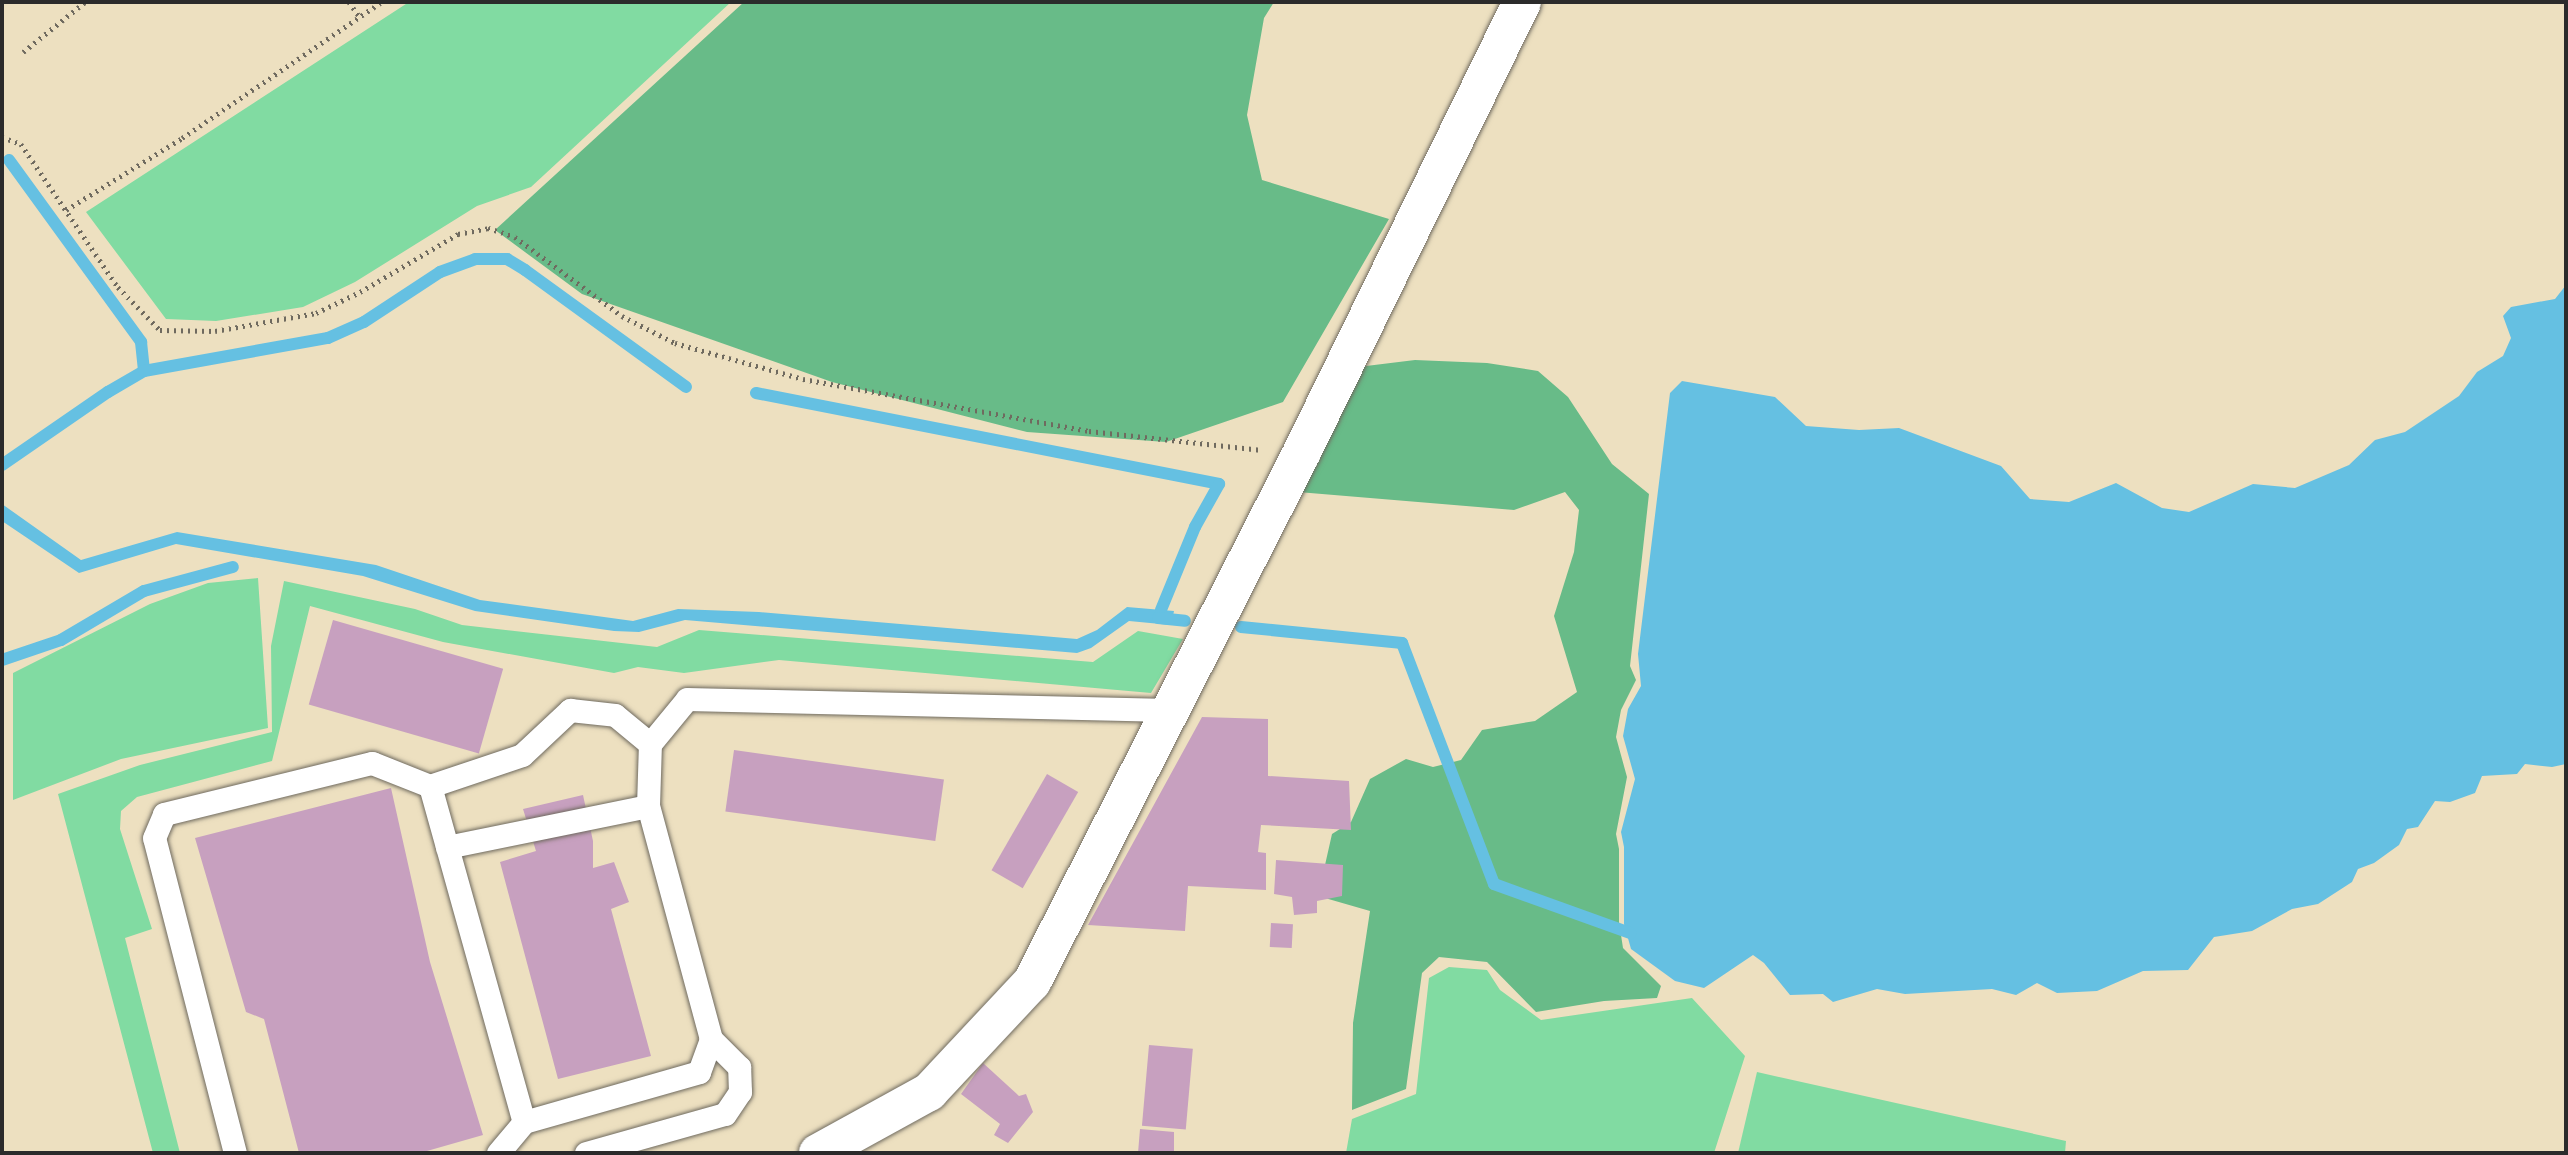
<!DOCTYPE html>
<style>
body{margin:0}
#map{position:relative;width:2568px;height:1155px;overflow:hidden;background:#ede0c0;font-family:"IM FELL DW Pica",serif}
div>[style]{position:absolute}
[style*='--x']{left:calc(var(--x)*1px);top:calc(var(--y)*1px);width:calc(var(--w)*1px);rotate:calc(var(--a)*1deg)}
.green>*{inset:0;background:#81dba2}
.forest>*{inset:0;background:#68bb88}
.water>*{inset:0;background:#65c0e2}
.stream>*{height:12px;margin:-6px;padding:0 6px;transform-origin:6px;border-radius:6px;background:#65c0e2}
.building>*{inset:0;background:#c7a0bf;transform-origin:0 0}
.path>*{height:4.5px;margin-top:-2.25px;transform-origin:0;background:repeating-linear-gradient(90deg,#6f6a5f 0 2px,transparent 0 7px)}
.roads{filter:drop-shadow(0 0 2px #6f6a5f) drop-shadow(0 0 2px #6f6a5f)}
.service>*{height:23px;margin:-11.5px;padding:0 11.5px;transform-origin:11.5px;border-radius:11.5px;background:#fff}
.minor>*{height:38px;margin:-19px;padding:0 19px;transform-origin:19px;border-radius:19px;background:#fff}
span{translate:-50% -50%;white-space:nowrap;text-align:center;line-height:1.15;-webkit-text-stroke:5px #f6f6f2;paint-order:stroke}
.frame{position:absolute;inset:0;border:4px solid #2b2b2b;pointer-events:none}
</style>
<div id="map">
<div class="green">
<div style="clip-path:polygon(409px 2px,731px 2px,531px 187px,477px 206px,355px 282px,303px 307px,216px 321px,166px 319px,86px 212px)"></div>
<div style="clip-path:polygon(258px 578px,268px 728px,121px 759px,13px 800px,13px 673px,150px 604px,208px 583px)"></div>
<div style="clip-path:polygon(284px 581px,415px 609px,462px 625px,657px 647px,699px 630px,1093px 662px,1138px 631px,1183px 639px,1151px 693px,779px 660px,684px 673px,638px 667px,614px 673px,443px 642px,310px 606px,272px 761px,137px 797px,121px 811px,120px 829px,152px 929px,125px 938px,180px 1153px,153px 1153px,58px 794px,140px 765px,272px 732px,271px 646px)"></div>
<div style="clip-path:polygon(1449px 967px,1487px 970px,1500px 990px,1541px 1020px,1692px 998px,1745px 1056px,1714px 1153px,1346px 1153px,1352px 1119px,1416px 1094px,1429px 978px)"></div>
<div style="clip-path:polygon(1757px 1072px,2066px 1141px,2065px 1153px,1738px 1153px)"></div>
</div>
<div class="forest">
<div style="clip-path:polygon(744px 2px,1274px 2px,1264px 18px,1247px 115px,1262px 180px,1389px 219px,1283px 402px,1166px 442px,1027px 432px,832px 382px,582px 294px,495px 230px)"></div>
<div style="clip-path:polygon(1415px 360px,1487px 363px,1538px 371px,1568px 397px,1612px 464px,1649px 494px,1630px 666px,1636px 680px,1621px 710px,1616px 737px,1627px 777px,1616px 834px,1619px 849px,1619px 922px,1623px 948px,1661px 986px,1657px 998px,1604px 1001px,1536px 1012px,1487px 962px,1439px 957px,1422px 973px,1406px 1089px,1352px 1110px,1353px 1023px,1370px 911px,1318px 896px,1332px 834px,1351px 822px,1370px 779px,1406px 759px,1433px 767px,1461px 760px,1482px 730px,1535px 721px,1577px 692px,1554px 616px,1574px 552px,1579px 510px,1565px 492px,1514px 510px,1298px 492px,1358px 367px)"></div>
</div>
<div class="water">
<div style="clip-path:polygon(2566px 285px,2566px 764px,2552px 767px,2525px 764px,2517px 774px,2482px 776px,2475px 793px,2450px 802px,2435px 801px,2418px 827px,2407px 829px,2399px 845px,2374px 863px,2358px 869px,2352px 882px,2318px 904px,2292px 909px,2252px 931px,2214px 937px,2188px 970px,2143px 971px,2097px 991px,2057px 993px,2037px 983px,2016px 995px,1992px 989px,1905px 994px,1877px 989px,1833px 1002px,1823px 994px,1790px 995px,1764px 963px,1753px 955px,1704px 988px,1675px 981px,1631px 949px,1624px 924px,1624px 847px,1621px 832px,1635px 779px,1623px 736px,1628px 709px,1641px 686px,1638px 654px,1670px 393px,1682px 381px,1775px 397px,1806px 426px,1859px 430px,1899px 428px,2001px 466px,2030px 499px,2069px 502px,2116px 483px,2162px 508px,2189px 512px,2253px 484px,2295px 488px,2349px 465px,2375px 440px,2405px 432px,2459px 396px,2477px 372px,2503px 356px,2511px 338px,2503px 316px,2511px 307px,2555px 299px)"></div>
<div style="clip-path:polygon(2px 504px,81px 560px,177px 532px,376px 565px,480px 600px,633px 621px,678px 609px,759px 612px,1077px 639px,1097px 630px,1127px 607px,1174px 611px,1171px 625px,1129px 621px,1091px 648px,1077px 653px,685px 620px,639px 632px,614px 631px,475px 611px,363px 576px,176px 544px,79px 573px,2px 521px)"></div>
</div>
<div class="stream">
<div style="--x:9;--y:160;--w:225;--a:54"></div>
<div style="--x:141;--y:342;--w:29;--a:84"></div>
<div style="--x:756;--y:393;--w:472;--a:11.1"></div>
<div style="--x:1219;--y:484;--w:49;--a:119.2"></div>
<div style="--x:1195;--y:527;--w:90;--a:112.3"></div>
<div style="--x:2;--y:465;--w:129;--a:-34.6"></div>
<div style="--x:108;--y:392;--w:42;--a:-30.3"></div>
<div style="--x:144;--y:371;--w:187;--a:-10.2"></div>
<div style="--x:328;--y:338;--w:39;--a:-24"></div>
<div style="--x:364;--y:322;--w:91;--a:-33.3"></div>
<div style="--x:440;--y:272;--w:37;--a:-20"></div>
<div style="--x:475;--y:259;--w:32;--a:0"></div>
<div style="--x:507;--y:259;--w:21;--a:31"></div>
<div style="--x:525;--y:270;--w:199;--a:36"></div>
<div style="--x:1158;--y:618;--w:27;--a:6"></div>
<div style="--x:1241;--y:627;--w:162;--a:5.7"></div>
<div style="--x:1402;--y:643;--w:258;--a:69.1"></div>
<div style="--x:1494;--y:884;--w:145;--a:19.8"></div>
<div style="--x:2;--y:660;--w:62;--a:-18.7"></div>
<div style="--x:61;--y:640;--w:96;--a:-30.6"></div>
<div style="--x:144;--y:591;--w:92;--a:-15.1"></div>
</div>
<div class="building">
<div style="left:333px;top:620px;width:177px;height:88px;rotate:16deg"></div>
<div style="clip-path:polygon(1202px 717px,1268px 719px,1268px 776px,1349px 781px,1351px 830px,1261px 825px,1258px 852px,1266px 853px,1266px 890px,1188px 886px,1185px 931px,1088px 925px)"></div>
<div style="left:734px;top:750px;width:212px;height:62px;rotate:8deg"></div>
<div style="left:1047px;top:774px;width:36px;height:111px;rotate:30deg"></div>
<div style="clip-path:polygon(391px 788px,430px 962px,483px 1135px,420px 1153px,299px 1153px,264px 1019px,246px 1012px,195px 838px)"></div>
<div style="clip-path:polygon(583px 795px,593px 841px,593px 868px,614px 862px,629px 902px,611px 909px,651px 1056px,558px 1079px,500px 862px,536px 851px,523px 809px)"></div>
<div style="clip-path:polygon(1276px 860px,1343px 865px,1342px 896px,1317px 901px,1317px 913px,1294px 915px,1292px 897px,1274px 894px)"></div>
<div style="left:1271px;top:923px;width:22px;height:24px;rotate:3deg"></div>
<div style="left:1149px;top:1045px;width:44px;height:81px;rotate:5deg"></div>
<div style="clip-path:polygon(983px 1063px,1019px 1096px,1026px 1094px,1033px 1112px,1008px 1143px,994px 1135px,1000px 1124px,961px 1094px)"></div>
<div style="clip-path:polygon(1140px 1129px,1174px 1132px,1174px 1153px,1138px 1153px)"></div>
</div>
<div class="path">
<div style="--x:349;--y:2;--w:19;--a:54"></div>
<div style="--x:23;--y:52;--w:80;--a:-38.9"></div>
<div style="--x:2;--y:137;--w:20;--a:20"></div>
<div style="--x:21;--y:144;--w:173;--a:55.9"></div>
<div style="--x:118;--y:287;--w:60;--a:45.7"></div>
<div style="--x:160;--y:330;--w:55;--a:1"></div>
<div style="--x:215;--y:331;--w:103;--a:-10.1"></div>
<div style="--x:316;--y:313;--w:49;--a:-25.5"></div>
<div style="--x:360;--y:292;--w:114;--a:-30.6"></div>
<div style="--x:458;--y:234;--w:31;--a:-11"></div>
<div style="--x:488;--y:228;--w:28;--a:18"></div>
<div style="--x:515;--y:237;--w:133;--a:36.4"></div>
<div style="--x:622;--y:316;--w:59;--a:27"></div>
<div style="--x:675;--y:343;--w:133;--a:15.7"></div>
<div style="--x:803;--y:379;--w:291;--a:10.3"></div>
<div style="--x:1089;--y:431;--w:174;--a:6.3"></div>
<div style="--x:66;--y:210;--w:137;--a:-31.8"></div>
<div style="--x:182;--y:138;--w:241;--a:-34.3"></div>
</div>
<div class="roads">
<div class="service">
<div style="--x:430;--y:786;--w:349;--a:74.4"></div>
<div style="--x:447;--y:847;--w:205;--a:-11.5"></div>
<div style="--x:235;--y:1153;--w:325;--a:-104.4"></div>
<div style="--x:154;--y:838;--w:26;--a:-67"></div>
<div style="--x:164;--y:814;--w:214;--a:-13.8"></div>
<div style="--x:372;--y:763;--w:62;--a:21.6"></div>
<div style="--x:430;--y:786;--w:97;--a:-18.6"></div>
<div style="--x:522;--y:755;--w:66;--a:-43.2"></div>
<div style="--x:570;--y:710;--w:45;--a:6.3"></div>
<div style="--x:615;--y:715;--w:45;--a:39.6"></div>
<div style="--x:498;--y:1153;--w:40;--a:-50"></div>
<div style="--x:524;--y:1122;--w:182;--a:-15.9"></div>
<div style="--x:699;--y:1072;--w:35;--a:-70"></div>
<div style="--x:711;--y:1039;--w:241;--a:-105.1"></div>
<div style="--x:648;--y:806;--w:62;--a:-88.2"></div>
<div style="--x:650;--y:744;--w:58;--a:-50.6"></div>
<div style="--x:687;--y:699;--w:482;--a:1.3"></div>
<div style="--x:586;--y:1153;--w:144;--a:-15.7"></div>
<div style="--x:725;--y:1114;--w:27;--a:-56"></div>
<div style="--x:740;--y:1092;--w:25;--a:-92"></div>
<div style="--x:739;--y:1067;--w:40;--a:-135"></div>
</div>
<div class="minor">
<div style="--x:818;--y:1153;--w:127;--a:-28.8"></div>
<div style="--x:929;--y:1092;--w:151;--a:-46.9"></div>
<div style="--x:1032;--y:982;--w:593;--a:-63"></div>
<div style="--x:1301;--y:454;--w:503;--a:-63.94"></div>
</div>
</div>
<div class="frame"></div>
</div>
